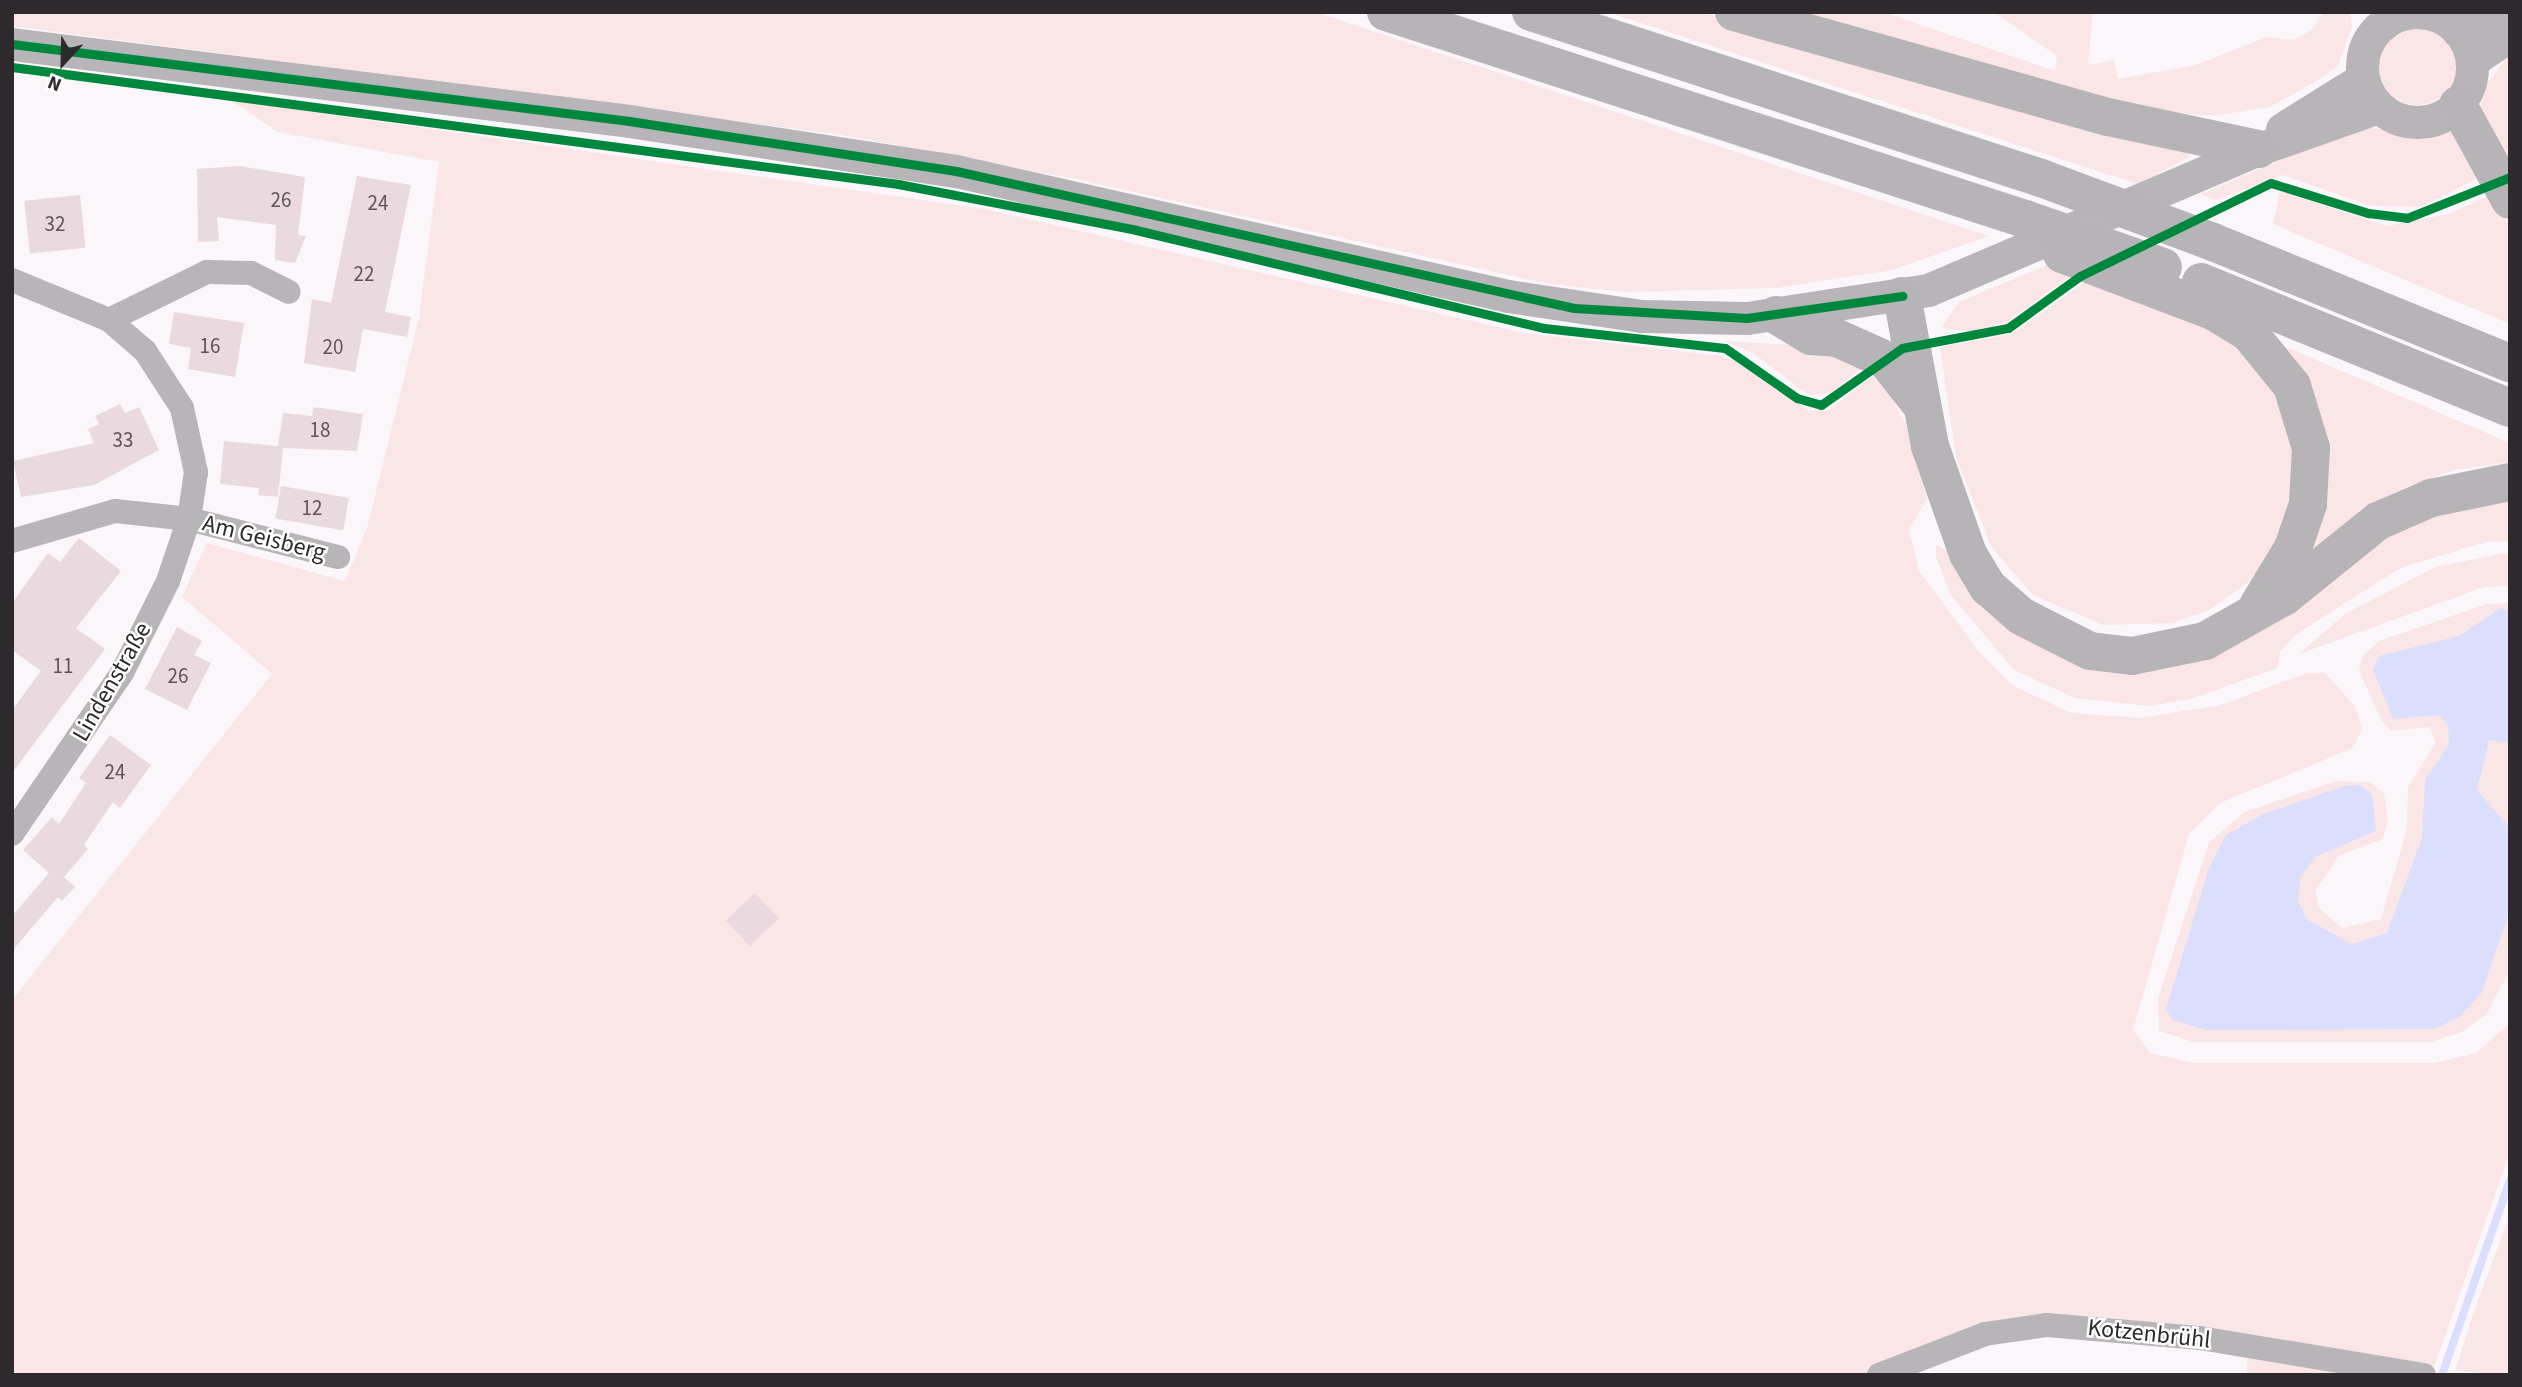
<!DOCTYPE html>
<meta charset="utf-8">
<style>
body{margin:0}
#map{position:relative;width:2522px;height:1387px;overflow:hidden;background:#fbf6fa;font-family:"Source Sans 3",sans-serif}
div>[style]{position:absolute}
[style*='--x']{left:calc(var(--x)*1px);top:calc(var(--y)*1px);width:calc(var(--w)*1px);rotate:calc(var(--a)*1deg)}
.green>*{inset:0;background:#fae6e6}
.round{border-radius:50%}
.water>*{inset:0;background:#dcdefd}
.stream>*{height:8px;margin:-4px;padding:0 4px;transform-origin:4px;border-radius:4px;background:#dcdefd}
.building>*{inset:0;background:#ebd9e0;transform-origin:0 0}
.street>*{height:24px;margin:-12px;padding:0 12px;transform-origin:12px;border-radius:12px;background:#b8b5b9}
.secondary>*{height:33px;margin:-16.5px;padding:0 16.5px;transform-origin:16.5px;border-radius:16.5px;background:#b8b5b8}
.secondary>.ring{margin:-16.5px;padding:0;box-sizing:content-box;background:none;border:33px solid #b8b5b8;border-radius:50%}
.highway>*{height:38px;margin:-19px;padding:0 19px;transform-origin:19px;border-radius:19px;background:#b6b4b6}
.highway-bridge>*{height:38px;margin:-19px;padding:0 19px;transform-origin:19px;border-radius:19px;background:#b6b4b6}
.cycleway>*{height:9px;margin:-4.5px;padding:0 4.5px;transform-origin:4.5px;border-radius:4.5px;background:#00873e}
span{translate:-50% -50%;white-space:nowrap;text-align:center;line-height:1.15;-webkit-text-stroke:5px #fff;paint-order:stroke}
.number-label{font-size:21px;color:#5c5559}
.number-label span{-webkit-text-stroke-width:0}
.street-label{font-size:24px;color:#2d292c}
.frame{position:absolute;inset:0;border:14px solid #2d292c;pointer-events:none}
.north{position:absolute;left:28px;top:28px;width:70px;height:70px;-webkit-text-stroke:5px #fff;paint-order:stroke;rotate:202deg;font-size:19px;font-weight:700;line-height:28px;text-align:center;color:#2d292c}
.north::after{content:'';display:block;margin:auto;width:24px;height:32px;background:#2d292c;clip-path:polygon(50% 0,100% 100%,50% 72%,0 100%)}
</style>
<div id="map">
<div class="green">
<div style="clip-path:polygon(12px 12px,1315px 12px,1989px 236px,1892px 270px,1776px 288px,1624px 292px,1550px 284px,1076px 179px,842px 135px,12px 26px)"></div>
<div style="clip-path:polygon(1607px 12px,1701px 12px,2181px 147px,2191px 156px,2138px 184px)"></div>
<div style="clip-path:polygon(1797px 12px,1883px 12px,2055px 71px,2057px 56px,1994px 12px,2093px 12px,2088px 65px,2114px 60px,2118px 79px,2196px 65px,2267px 37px,2293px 40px,2312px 30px,2324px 12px,2350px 12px,2352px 26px,2338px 66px,2315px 82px,2270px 107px,2212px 116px,2154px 111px)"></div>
<div class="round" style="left:2378px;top:27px;width:78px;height:78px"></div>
<div style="clip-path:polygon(2510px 54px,2510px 167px,2481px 109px,2485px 86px)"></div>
<div style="clip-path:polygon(231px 100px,984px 209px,1524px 333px,1721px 356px,1744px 364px,1809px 411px,1829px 410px,1878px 372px,1906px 425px,1927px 499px,1909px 530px,1919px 571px,1979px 652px,2013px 686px,2072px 713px,2140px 718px,2221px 705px,2307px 673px,2325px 673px,2355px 706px,2362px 729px,2353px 748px,2220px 803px,2189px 834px,2133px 1030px,2150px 1053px,2194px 1063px,2434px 1063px,2476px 1053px,2510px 1023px,2510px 1152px,2434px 1367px,2104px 1321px,1906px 1355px,1864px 1375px,12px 1375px,12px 1000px,272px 674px,182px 597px,207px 543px,345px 581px,367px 528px,419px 318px,439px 162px,278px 132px)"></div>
<div style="clip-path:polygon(2454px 125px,2480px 177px,2421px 207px,2371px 206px,2283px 175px,2216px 200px,2201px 194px,2361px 126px,2425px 137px)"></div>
<div style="clip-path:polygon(2280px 191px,2387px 226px,2449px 214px,2491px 195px,2510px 227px,2510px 324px,2273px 224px)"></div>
<div style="clip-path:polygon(2057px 261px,2080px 269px,2007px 322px,1975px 332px,1941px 328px,1959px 302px)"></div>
<div style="clip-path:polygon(2095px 275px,2211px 322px,2277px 381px,2301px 469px,2271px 555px,2247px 583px,2211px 609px,2173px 623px,2103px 625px,2033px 595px,1991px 546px,1956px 457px,1940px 347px,2012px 334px)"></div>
<div style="clip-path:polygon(1724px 341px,1808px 346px,1865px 365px,1831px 393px,1809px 395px,1753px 353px)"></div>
<div style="clip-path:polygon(2286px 347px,2510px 443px,2510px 462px,2454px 470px,2408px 486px,2364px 507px,2296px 564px,2327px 470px,2323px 422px)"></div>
<div style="clip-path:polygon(2510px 495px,2510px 541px,2486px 542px,2400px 568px,2295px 635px,2280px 652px,2277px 668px,2191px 699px,2149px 706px,2075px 698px,2014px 670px,1951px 595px,1936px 557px,1936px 544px,2137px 672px,2200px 661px,2377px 534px)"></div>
<div style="clip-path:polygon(2510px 552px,2510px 586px,2484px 587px,2299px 654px,2345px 614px,2435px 567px)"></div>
<div style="clip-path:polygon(2510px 603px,2510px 970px,2486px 1015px,2460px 1033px,2430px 1042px,2194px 1042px,2159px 1031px,2158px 999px,2209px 842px,2245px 812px,2336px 781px,2370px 782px,2384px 793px,2388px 819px,2383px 839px,2340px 855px,2315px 891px,2319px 908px,2342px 928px,2381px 919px,2407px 829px,2408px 787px,2436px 742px,2429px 727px,2391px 731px,2381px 720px,2359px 670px,2363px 656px,2379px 641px,2487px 604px)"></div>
<div style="clip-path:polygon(2510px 1215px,2510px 1375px,2455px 1371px,2473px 1314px)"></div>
<div style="clip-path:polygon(2249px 1353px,2380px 1375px,2246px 1375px)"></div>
</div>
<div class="water">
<div style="clip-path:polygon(2501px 608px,2510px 611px,2510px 743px,2489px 740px,2477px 790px,2509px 827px,2510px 911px,2481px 994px,2460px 1016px,2435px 1029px,2206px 1030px,2172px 1020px,2166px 1009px,2209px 868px,2225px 836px,2261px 815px,2344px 786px,2360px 785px,2372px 794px,2376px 831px,2315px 857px,2301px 877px,2298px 901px,2307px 919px,2351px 944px,2387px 933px,2422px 838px,2425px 780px,2449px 744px,2448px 726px,2440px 715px,2393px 719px,2373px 670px,2379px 656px,2459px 636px)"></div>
</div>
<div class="stream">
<div style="--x:2442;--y:1375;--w:207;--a:-70.8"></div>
</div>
<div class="building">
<div style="clip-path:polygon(239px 166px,305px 177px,298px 235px,306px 236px,295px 263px,275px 260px,276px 225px,217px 217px,219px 241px,198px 242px,197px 169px)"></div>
<div style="clip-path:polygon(357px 176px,411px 185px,385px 312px,411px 317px,407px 337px,363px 329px,355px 372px,304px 363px,312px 299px,331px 303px)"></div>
<div style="left:80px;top:195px;width:53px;height:56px;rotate:84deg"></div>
<div style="clip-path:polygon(174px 312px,244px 323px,235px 377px,188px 369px,191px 348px,169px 344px)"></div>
<div style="clip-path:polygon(120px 404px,125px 413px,139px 407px,159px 450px,94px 485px,21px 497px,13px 461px,94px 443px,88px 429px,99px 424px,95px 416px)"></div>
<div style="clip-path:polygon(313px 407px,363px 414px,357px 451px,283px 448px,278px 497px,258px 495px,259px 488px,220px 484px,224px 441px,278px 446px,283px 413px,312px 416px)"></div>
<div style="left:281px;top:486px;width:69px;height:33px;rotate:10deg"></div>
<div style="clip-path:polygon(79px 538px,121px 571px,76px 628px,105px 649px,12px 773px,12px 710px,41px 671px,12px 650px,12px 603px,48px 553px,60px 562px)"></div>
<div style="clip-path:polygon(177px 627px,202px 641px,194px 655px,211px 663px,187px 710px,145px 689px)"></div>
<div style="clip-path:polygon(110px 735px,151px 765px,120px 808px,113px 802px,84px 845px,88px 849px,64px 877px,75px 887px,62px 901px,58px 897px,12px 951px,12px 916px,49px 873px,23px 850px,52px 817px,59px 824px,86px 783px,79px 778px)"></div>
<div style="left:755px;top:893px;width:35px;height:40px;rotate:47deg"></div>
</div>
<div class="street">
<div style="--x:12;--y:280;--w:105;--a:22.4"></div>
<div style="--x:109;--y:320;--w:48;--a:40.7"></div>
<div style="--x:145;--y:351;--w:68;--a:57"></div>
<div style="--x:182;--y:408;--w:66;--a:77.7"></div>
<div style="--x:196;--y:472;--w:48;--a:98.5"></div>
<div style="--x:189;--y:519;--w:74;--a:-173.8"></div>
<div style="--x:115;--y:511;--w:107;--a:163.8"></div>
<div style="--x:109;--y:320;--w:109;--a:-26.1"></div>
<div style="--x:207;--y:272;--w:44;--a:1.3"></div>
<div style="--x:251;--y:273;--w:42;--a:26.6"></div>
<div style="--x:12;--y:834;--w:195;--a:-55.7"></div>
<div style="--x:122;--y:673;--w:103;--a:-63.4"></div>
<div style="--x:168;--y:581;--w:65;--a:-71.3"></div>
<div style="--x:189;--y:519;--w:154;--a:14.3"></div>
<div style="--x:1879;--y:1375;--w:114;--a:-21.1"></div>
<div style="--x:1985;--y:1334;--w:63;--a:-8.3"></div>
<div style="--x:2047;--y:1325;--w:154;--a:4.9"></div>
<div style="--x:2200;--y:1338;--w:227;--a:9.4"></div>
</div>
<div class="secondary">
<div class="ring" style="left:2362px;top:12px;width:77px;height:77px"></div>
<div style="--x:2458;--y:31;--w:55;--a:-19.1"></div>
<div style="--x:12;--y:44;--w:622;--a:7.11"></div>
<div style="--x:629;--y:121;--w:331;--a:8.7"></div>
<div style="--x:956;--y:171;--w:566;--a:12.76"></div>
<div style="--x:1508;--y:296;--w:135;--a:8.5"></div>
<div style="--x:1642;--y:316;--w:105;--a:1.1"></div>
<div style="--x:1747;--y:318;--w:183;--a:-8.8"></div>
<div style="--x:1928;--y:290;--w:360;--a:-23.1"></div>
<div style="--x:2259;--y:149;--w:126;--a:-19.4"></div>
<div style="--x:2472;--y:61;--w:46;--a:-34.4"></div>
<div style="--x:2282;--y:129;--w:94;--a:-32"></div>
</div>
<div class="highway">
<div style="--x:1386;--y:12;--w:672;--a:17.95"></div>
<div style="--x:1531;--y:12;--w:536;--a:18.03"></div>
<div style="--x:1734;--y:12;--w:388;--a:15.7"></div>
<div style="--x:2108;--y:117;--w:154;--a:12"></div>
<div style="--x:2458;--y:105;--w:108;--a:61.3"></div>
<div style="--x:2213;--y:242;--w:321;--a:22.2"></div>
<div style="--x:2062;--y:254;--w:161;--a:20.7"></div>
<div style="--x:2213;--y:311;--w:42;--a:31.4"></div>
<div style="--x:2249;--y:333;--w:68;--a:50.9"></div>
<div style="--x:2292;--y:386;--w:65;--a:73"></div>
<div style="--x:2311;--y:448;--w:56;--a:93.1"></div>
<div style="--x:2308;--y:504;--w:46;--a:108.8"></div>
<div style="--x:2293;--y:548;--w:66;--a:121.3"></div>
<div style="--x:2201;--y:282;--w:334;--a:22.2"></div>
<div style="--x:1902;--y:296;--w:153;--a:79.4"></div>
<div style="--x:1930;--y:446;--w:114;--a:70.6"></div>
<div style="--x:1968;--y:554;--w:39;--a:59"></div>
<div style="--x:1988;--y:587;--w:44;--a:41.3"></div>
<div style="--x:2021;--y:616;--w:77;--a:26.9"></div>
<div style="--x:2090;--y:651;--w:42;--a:6.8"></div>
<div style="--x:2132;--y:656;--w:75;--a:-11.6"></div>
<div style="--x:2205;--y:641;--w:92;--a:-29.4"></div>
<div style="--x:2285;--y:596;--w:119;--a:-38.9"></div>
<div style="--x:2378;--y:521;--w:58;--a:-23.5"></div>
<div style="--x:2431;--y:498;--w:81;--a:-11.4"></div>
<div style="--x:1776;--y:315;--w:41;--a:31"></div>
<div style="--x:1811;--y:336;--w:26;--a:4"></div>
<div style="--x:1837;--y:338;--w:54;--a:24.2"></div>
<div style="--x:1886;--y:360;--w:52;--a:52"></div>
</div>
<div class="highway-bridge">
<div style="--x:2041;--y:178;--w:184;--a:20.4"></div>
<div style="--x:2025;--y:219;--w:146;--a:19.2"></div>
</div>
<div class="cycleway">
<div style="--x:12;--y:44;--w:622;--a:7.11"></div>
<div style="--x:629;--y:121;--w:331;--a:8.7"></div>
<div style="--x:956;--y:171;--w:633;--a:12.5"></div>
<div style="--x:1574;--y:308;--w:173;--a:3.3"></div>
<div style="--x:1747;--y:318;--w:157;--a:-8.1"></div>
<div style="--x:12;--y:67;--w:894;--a:7.52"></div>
<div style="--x:898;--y:184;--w:242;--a:10.9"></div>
<div style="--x:1136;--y:230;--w:420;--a:13.5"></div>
<div style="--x:1544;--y:328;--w:182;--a:6.3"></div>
<div style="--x:1725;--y:348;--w:88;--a:34.8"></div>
<div style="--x:1797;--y:398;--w:25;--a:16"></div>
<div style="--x:1821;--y:405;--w:99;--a:-35.1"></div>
<div style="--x:1902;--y:348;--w:108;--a:-10.7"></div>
<div style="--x:2008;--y:328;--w:89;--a:-35.8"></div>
<div style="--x:2080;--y:276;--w:212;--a:-26"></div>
<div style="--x:2271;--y:183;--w:102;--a:17.2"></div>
<div style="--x:2368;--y:213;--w:39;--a:7"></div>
<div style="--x:2407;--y:218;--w:111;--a:-21.7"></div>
</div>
<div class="number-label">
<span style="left:281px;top:200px">26</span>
<span style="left:378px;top:203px">24</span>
<span style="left:55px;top:224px">32</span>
<span style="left:364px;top:274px">22</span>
<span style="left:210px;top:346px">16</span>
<span style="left:333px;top:347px">20</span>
<span style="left:320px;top:430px">18</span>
<span style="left:123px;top:440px">33</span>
<span style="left:312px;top:508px">12</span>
<span style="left:63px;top:666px">11</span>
<span style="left:178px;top:676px">26</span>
<span style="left:115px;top:772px">24</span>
</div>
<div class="street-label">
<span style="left:264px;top:538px;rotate:14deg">Am Geisberg</span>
<span style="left:112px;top:682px;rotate:-60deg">Lindenstraße</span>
<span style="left:2149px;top:1334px;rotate:6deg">Kotzenbrühl</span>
</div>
<div class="frame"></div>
<div class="north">N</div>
</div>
